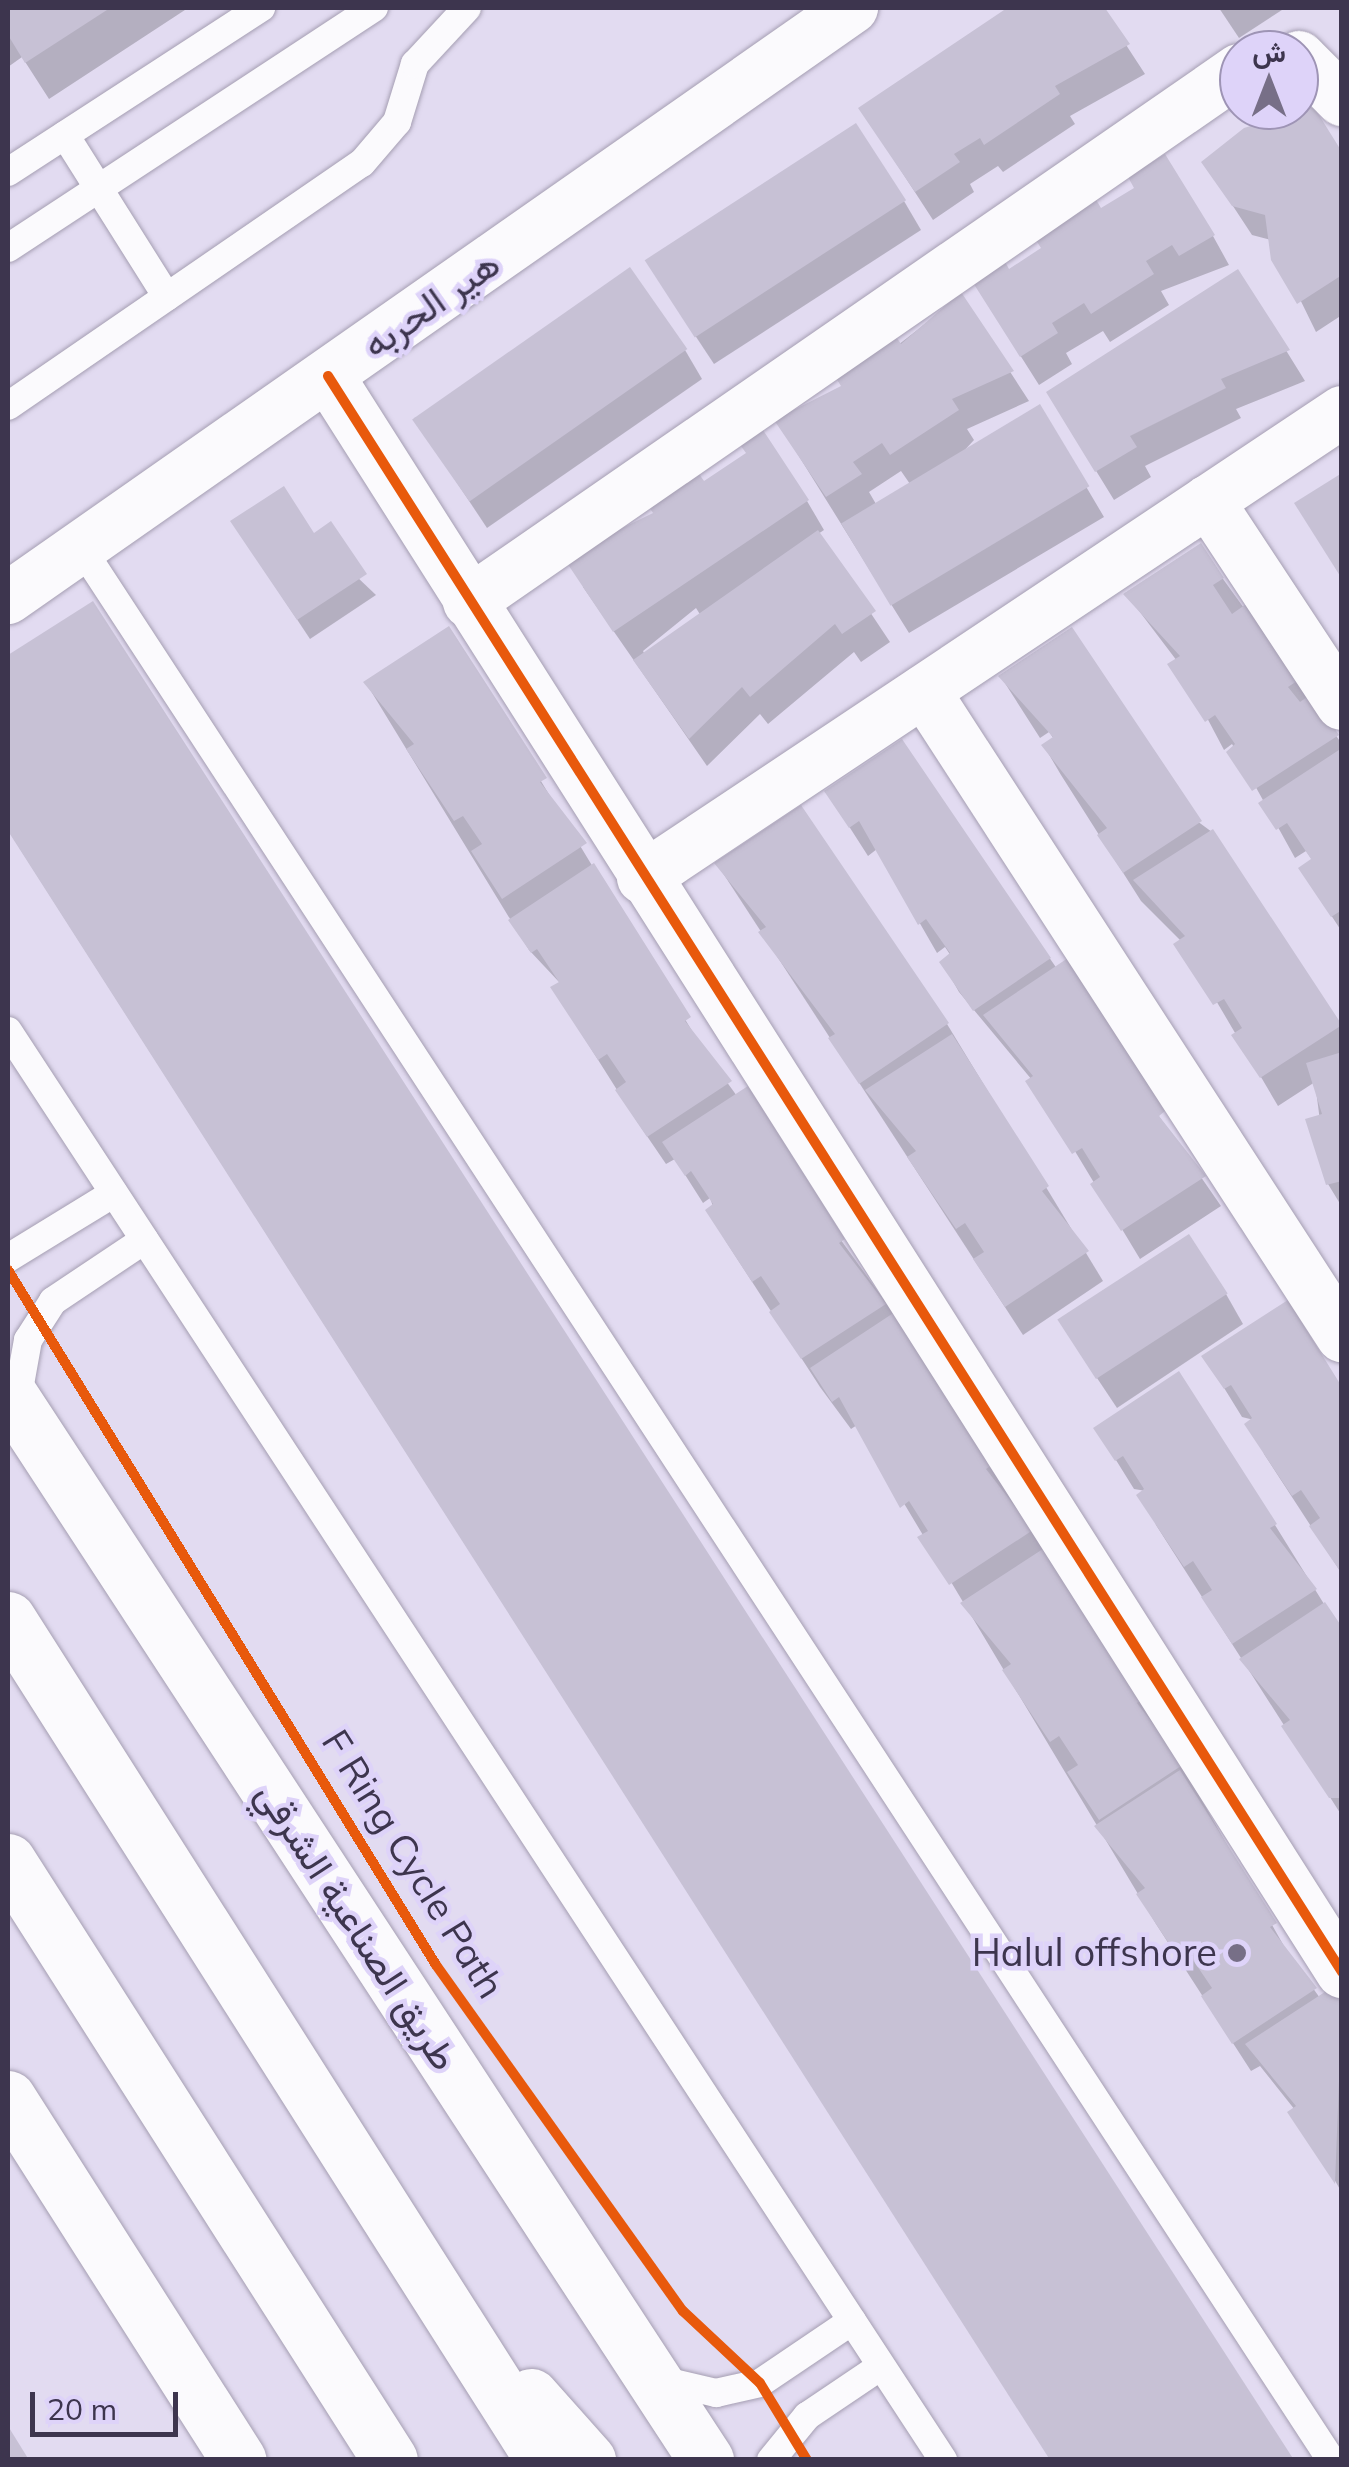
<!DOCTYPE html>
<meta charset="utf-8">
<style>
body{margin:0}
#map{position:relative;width:1349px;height:2467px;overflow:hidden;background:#e2dbf1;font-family:Mulish,Vazirmatn,sans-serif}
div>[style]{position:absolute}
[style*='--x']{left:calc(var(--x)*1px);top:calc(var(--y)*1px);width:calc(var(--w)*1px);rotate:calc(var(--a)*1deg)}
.shadow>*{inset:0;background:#0003}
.building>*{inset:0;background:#c7c1d5;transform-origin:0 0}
.roads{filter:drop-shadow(0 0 2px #a59eb2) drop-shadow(0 0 2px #a59eb2)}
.lane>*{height:28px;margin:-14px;padding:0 14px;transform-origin:14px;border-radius:14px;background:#fbfafd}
.street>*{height:52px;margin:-26px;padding:0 26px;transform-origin:26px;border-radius:26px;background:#fbfafd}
.primary>*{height:55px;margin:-27.5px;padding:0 27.5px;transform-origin:27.5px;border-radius:27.5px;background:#fbfafd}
.highway>*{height:55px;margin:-27.5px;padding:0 27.5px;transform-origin:27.5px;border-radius:27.5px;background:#fbfafd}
.cycleway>*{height:10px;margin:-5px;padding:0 5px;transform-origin:5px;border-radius:5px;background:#e8590c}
.dots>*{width:28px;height:28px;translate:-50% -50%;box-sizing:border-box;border:5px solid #ded3f9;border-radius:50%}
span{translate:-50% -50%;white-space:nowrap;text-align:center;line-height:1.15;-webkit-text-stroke:9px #ded3f9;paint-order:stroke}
.street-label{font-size:38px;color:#3d354e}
.poi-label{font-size:38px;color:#3d354e}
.right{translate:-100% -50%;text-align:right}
.frame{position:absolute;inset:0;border:10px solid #3d354e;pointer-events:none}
.north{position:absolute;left:1219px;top:30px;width:100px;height:100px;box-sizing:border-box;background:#ded3f9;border:2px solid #9e94b5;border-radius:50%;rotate:0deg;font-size:28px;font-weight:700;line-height:40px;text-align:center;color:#3d354e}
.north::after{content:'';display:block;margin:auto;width:35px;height:45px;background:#776f87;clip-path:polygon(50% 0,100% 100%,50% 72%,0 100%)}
.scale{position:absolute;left:30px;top:2392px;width:148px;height:45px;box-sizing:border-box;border:5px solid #3d354e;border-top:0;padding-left:12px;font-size:30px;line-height:35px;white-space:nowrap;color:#3d354e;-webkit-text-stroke:8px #ded3f9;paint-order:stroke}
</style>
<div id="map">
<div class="shadow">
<div style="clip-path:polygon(8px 8px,188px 8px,49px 99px,22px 57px,8px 67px)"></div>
<div style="clip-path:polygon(1011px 8px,1102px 8px,1145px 74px,1070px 116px,1075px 124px,1003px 172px,998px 166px,970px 184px,974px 192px,933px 220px,861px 109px)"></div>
<div style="clip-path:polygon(1219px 8px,1285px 8px,1239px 38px)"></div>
<div style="clip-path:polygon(1204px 162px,1342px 162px,1342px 315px,1316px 332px,1271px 240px,1252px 235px)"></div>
<div style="clip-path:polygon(1138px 188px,1213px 236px,1229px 265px,1161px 291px,1169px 305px,1110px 342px,1103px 331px,1066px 353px,1072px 364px,1039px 385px,990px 308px,1008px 272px)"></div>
<div style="clip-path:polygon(904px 201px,921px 230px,714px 364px,665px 290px)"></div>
<div style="clip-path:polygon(1238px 273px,1305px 381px,1236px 409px,1241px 418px,1145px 466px,1151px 477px,1114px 500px,1066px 422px)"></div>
<div style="clip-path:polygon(evenodd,961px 296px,1029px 401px,967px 429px,974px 440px,962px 453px,1039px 407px,1104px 517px,909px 633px,777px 421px,844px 387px,961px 296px,901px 471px,910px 484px,876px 504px,869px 492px,901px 471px)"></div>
<div style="clip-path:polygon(685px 350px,702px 379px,487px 528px,414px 418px)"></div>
<div style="clip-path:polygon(evenodd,703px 484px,807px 501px,824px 530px,818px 534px,890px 642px,861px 662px,854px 652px,768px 724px,760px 714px,707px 766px,583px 587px,656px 515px,703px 484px,696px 608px,701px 616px,645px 655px,643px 651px,696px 608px)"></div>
<div style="clip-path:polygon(314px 536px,376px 595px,310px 639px,245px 541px)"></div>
<div style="clip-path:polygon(1200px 547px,1342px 744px,1342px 932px,1301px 869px,1313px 861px,1306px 851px,1295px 858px,1232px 744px,1224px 750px,1177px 661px,1127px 595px)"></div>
<div style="clip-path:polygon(93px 604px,1051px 2460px,8px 830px,8px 658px)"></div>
<div style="clip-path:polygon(449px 629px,703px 1049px,895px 1315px,1182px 1765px,1289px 1955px,1320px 1998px,1342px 2010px,1342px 2193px,1295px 2110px,1260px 2066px,1251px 2071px,1156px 1924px,857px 1425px,851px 1429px,820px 1387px,725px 1240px,710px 1198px,703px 1203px,675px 1159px,666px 1164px,636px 1120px,571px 1017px,560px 983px,529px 950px,366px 683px)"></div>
<div style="clip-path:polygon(1001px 677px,1212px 832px,1342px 1030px,1342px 1207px,1328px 1184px,1315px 1082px,1278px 1106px,1181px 941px,1141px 901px,1061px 775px,1044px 746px,1054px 739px,1049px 732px,1040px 738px)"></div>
<div style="clip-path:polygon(901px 743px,1221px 1206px,1140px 1259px,1032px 1080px,959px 992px,942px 962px,951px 956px,945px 947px,937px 953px,877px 849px,868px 856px,827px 792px)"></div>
<div style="clip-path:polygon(800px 809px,947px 1024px,1103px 1281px,1023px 1335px,717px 864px)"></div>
<div style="clip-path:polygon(1226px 1294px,1243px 1324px,1117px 1408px,1079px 1351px)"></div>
<div style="clip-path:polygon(1205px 1357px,1342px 1390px,1342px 1574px,1264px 1454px,1254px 1420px,1242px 1417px)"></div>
<div style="clip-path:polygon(1096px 1428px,1275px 1525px,1342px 1633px,1342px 1816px,1156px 1525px,1146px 1491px,1134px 1489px)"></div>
</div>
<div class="building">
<div style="clip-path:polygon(8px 8px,110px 8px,25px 63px,8px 35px)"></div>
<div style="clip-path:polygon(1007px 8px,1105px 8px,1130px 44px,1055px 86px,1060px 94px,984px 145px,980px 138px,954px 154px,960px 162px,915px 192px,858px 108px)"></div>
<div style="clip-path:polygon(1314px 107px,1342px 152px,1342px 275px,1297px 304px,1271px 260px,1265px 215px,1232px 206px,1201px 162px,1244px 128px)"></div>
<div style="left:856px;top:123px;width:92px;height:252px;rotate:57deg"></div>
<div style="clip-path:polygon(1165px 154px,1215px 235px,1179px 256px,1172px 245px,1146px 261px,1154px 274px,1091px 314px,1084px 303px,1052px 323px,1058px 333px,1020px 357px,970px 278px,1003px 258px,1009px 269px,1041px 248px,1034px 237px,1095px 198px,1101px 208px,1134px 188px,1128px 177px)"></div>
<div style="left:630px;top:267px;width:100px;height:266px;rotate:55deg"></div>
<div style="clip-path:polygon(1238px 269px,1290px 350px,1221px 379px,1226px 388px,1130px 436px,1137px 447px,1095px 472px,1046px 392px)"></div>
<div style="clip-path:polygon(961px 292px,1014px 371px,952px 399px,959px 410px,890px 455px,882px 443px,853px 462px,862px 474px,826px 497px,774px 420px,841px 386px,834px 375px,895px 335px,901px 344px)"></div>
<div style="left:1040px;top:404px;width:96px;height:232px;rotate:59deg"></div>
<div style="clip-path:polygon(761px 427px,809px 500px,613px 632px,563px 557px,653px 513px,645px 501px,695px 468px,704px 481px,746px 453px,738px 442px)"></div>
<div style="clip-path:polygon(1342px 473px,1342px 579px,1294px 503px)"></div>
<div style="clip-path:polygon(284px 486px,314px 533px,331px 521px,367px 574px,297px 620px,230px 521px)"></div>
<div style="clip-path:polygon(818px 530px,876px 611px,842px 634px,835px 624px,750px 697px,742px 687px,689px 739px,633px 660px)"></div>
<div style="clip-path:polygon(1201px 543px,1224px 578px,1213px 585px,1232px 614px,1249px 602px,1300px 679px,1288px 687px,1300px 702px,1311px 694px,1339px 735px,1252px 791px,1226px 752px,1235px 744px,1215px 715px,1205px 722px,1167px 664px,1180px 656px,1123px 594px)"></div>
<div style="clip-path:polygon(93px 601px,1294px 2460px,1050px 2460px,8px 831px,8px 655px)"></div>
<div style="clip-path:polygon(449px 626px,547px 778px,540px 782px,587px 843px,502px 899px,471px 851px,482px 844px,463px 816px,454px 821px,406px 749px,414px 744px,363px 682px)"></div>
<div style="clip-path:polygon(1072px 627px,1202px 821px,1123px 873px,1097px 835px,1107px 828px,1041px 745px,1053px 737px,998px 676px)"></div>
<div style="clip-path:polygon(902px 739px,1051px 958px,973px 1011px,939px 962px,950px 953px,926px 919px,918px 925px,859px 821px,849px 828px,824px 791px)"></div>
<div style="clip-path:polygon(1342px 748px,1342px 910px,1331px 917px,1298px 868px,1311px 859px,1287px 823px,1276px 830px,1258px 803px)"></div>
<div style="clip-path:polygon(801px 805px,949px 1023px,859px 1084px,828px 1038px,835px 1034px,758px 932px,766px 927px,714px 863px)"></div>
<div style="clip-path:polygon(1213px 829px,1342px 1025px,1260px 1078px,1231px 1035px,1242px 1028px,1224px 999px,1213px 1005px,1173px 944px,1185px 936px,1133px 880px)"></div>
<div style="clip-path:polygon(594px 863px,691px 1017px,685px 1021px,732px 1081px,647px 1137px,615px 1090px,626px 1082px,607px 1054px,598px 1060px,550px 987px,559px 982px,537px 949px,531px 953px,508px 920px)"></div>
<div style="clip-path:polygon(1068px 958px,1165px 1111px,1159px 1116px,1206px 1176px,1121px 1231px,1090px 1184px,1100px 1177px,1082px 1148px,1072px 1154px,1025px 1081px,1033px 1076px,983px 1015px)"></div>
<div style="clip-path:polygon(952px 1034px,1049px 1186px,1042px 1191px,1089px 1251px,1005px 1307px,973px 1259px,984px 1252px,965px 1223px,956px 1229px,907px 1157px,916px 1151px,865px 1090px)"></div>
<div style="clip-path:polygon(1342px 1052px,1342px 1181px,1326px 1185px,1305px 1119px,1322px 1114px,1306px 1063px)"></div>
<div style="clip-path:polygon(748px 1086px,845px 1239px,839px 1243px,886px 1304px,801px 1359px,769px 1312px,780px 1304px,761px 1276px,752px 1282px,705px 1210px,713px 1204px,691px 1171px,685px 1176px,662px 1142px)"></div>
<div style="left:1189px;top:1234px;width:71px;height:157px;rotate:57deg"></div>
<div style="clip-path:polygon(1288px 1300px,1342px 1387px,1342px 1574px,1309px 1526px,1320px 1518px,1301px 1490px,1292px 1496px,1244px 1424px,1252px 1418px,1231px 1385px,1224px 1389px,1201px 1356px)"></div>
<div style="clip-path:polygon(895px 1312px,993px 1464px,986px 1469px,1033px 1530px,949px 1585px,917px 1537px,928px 1531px,909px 1501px,900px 1508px,839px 1397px,832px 1402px,810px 1368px)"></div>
<div style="clip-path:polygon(1179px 1371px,1277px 1524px,1270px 1528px,1317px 1589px,1232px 1644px,1201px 1597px,1212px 1590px,1193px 1561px,1184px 1567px,1136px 1495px,1144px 1489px,1123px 1456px,1115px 1461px,1093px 1428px)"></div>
<div style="clip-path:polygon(1046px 1547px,1143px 1699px,1137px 1703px,1184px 1764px,1099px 1820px,1067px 1772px,1078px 1765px,1059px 1736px,1050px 1742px,1002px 1670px,1011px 1664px,960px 1603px)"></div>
<div style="clip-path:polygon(1325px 1602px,1342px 1627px,1342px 1798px,1329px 1798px,1281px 1726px,1290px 1720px,1239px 1659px)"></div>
<div style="clip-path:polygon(1180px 1770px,1277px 1923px,1270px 1927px,1317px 1988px,1232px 2044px,1201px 1996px,1212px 1988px,1193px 1960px,1184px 1966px,1136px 1894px,1145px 1888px,1094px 1826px)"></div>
<div style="clip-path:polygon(1331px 1988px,1342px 2004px,1335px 2184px,1287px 2112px,1296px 2106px,1245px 2044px)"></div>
<div style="clip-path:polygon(8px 2426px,29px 2460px,8px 2460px)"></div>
</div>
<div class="roads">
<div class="lane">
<div style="--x:65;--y:135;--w:191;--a:57.8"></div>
<div style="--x:8;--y:172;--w:302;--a:-33"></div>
<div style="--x:8;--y:248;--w:438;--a:-33.3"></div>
<div style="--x:8;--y:406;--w:429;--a:-34.5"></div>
<div style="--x:362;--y:163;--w:54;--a:-49.5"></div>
<div style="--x:397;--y:122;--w:61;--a:-72.8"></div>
<div style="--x:415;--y:64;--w:76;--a:-47.1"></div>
<div style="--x:82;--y:549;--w:2283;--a:56.83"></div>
<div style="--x:8;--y:1031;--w:1708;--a:56.8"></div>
<div style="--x:8;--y:1258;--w:124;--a:-31.5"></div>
<div style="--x:17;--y:1401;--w:62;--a:-79.8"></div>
<div style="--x:28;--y:1340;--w:46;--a:-57.3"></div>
<div style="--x:53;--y:1301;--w:110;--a:-33.8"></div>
<div style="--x:661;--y:2380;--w:57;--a:13.3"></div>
<div style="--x:716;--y:2393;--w:45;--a:-12.8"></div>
<div style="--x:760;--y:2383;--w:111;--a:-34"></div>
<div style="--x:771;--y:2460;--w:57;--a:-50.7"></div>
<div style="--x:807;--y:2416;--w:89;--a:-34"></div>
</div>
<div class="street">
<div style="--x:1299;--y:57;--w:61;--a:45"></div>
<div style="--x:328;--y:376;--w:1891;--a:57.57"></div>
<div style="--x:1208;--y:501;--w:243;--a:56.6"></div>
<div style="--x:8;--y:598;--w:1030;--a:-34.96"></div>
<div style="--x:469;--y:602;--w:936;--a:-34.64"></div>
<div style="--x:924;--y:691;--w:769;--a:57.05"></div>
<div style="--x:643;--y:878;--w:840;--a:-33.69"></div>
</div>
<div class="primary">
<div style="--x:8;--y:1392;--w:1276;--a:56.83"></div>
<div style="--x:8;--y:2098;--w:429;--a:57.5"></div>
</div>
<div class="highway">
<div style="--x:8;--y:1619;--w:997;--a:57.54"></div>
<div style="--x:8;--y:1861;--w:710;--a:57.47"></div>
<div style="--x:531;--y:2396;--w:86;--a:48.3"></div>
</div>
</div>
<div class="cycleway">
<div style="--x:328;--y:376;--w:1891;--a:57.57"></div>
<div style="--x:8;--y:1270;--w:816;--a:58.37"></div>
<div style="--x:436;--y:1965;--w:425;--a:54.5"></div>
<div style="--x:683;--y:2311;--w:105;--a:43.1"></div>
<div style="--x:760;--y:2383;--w:90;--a:58.6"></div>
</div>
<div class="dots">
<div style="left:1237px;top:1953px;background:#776f87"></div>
</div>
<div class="street-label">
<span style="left:431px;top:304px;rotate:-35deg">هير الحربه</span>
<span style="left:413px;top:1864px;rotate:58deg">F Ring Cycle Path</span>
<span style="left:357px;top:1926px;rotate:57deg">طريق الصناعية الشرقي</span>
</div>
<div class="poi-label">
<span class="right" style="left:1217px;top:1953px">Halul offshore</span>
</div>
<div class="frame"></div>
<div class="north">ش</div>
<div class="scale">20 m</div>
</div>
